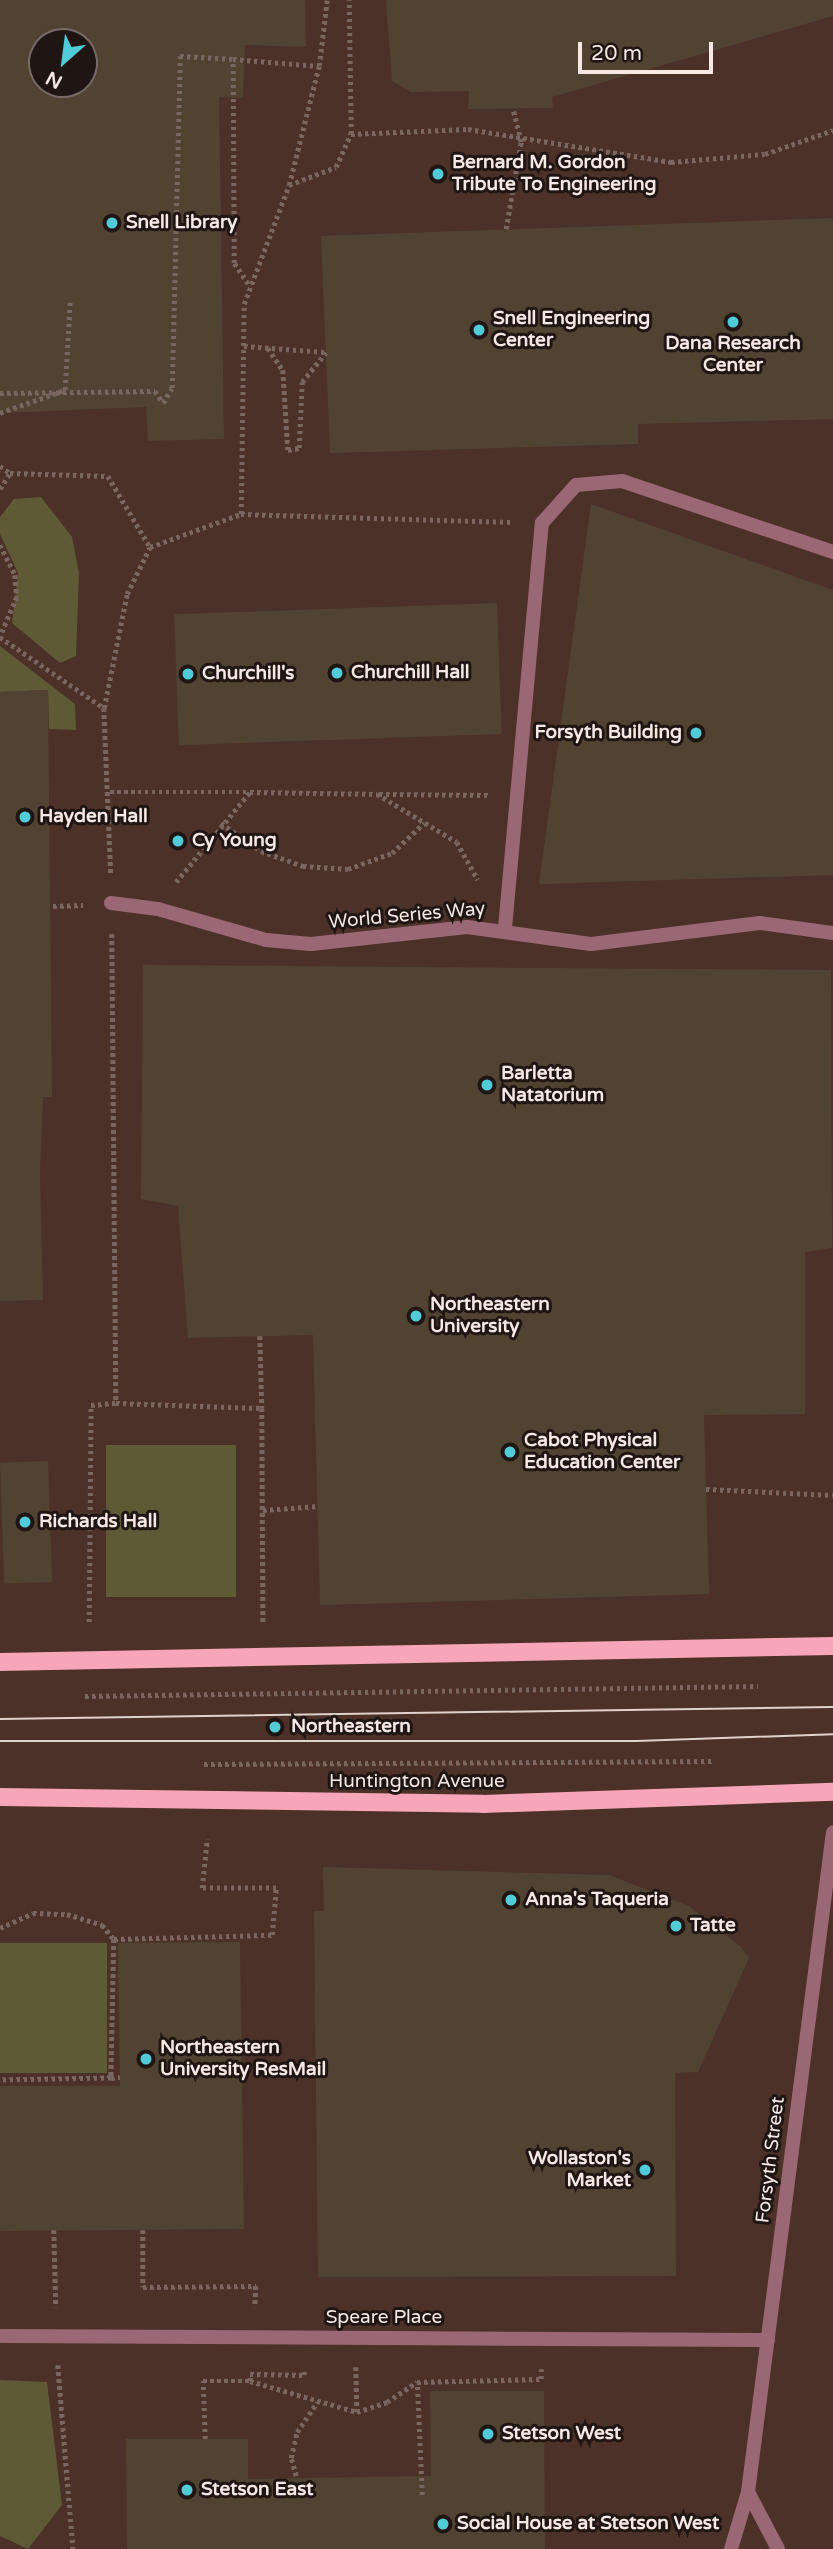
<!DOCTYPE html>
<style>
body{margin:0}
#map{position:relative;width:833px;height:2549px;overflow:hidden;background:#3f2a24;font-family:"Varela Round",sans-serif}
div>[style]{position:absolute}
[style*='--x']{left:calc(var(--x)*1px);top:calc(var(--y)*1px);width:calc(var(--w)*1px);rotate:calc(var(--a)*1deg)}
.built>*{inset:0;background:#4c3129}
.green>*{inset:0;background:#5d5a35;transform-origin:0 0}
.building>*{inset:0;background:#514332;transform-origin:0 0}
.path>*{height:4.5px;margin-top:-2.25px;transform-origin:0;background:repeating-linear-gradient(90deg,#796661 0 3.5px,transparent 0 7px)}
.lane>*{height:14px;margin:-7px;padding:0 7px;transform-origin:7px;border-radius:7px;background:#9a6874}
.street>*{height:14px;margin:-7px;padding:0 7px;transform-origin:7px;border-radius:7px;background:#9a6874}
.primary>*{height:18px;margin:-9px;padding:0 9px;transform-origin:9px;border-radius:9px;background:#f7a5b9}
.tram>*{height:2px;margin:-1px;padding:0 1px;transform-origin:1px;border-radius:1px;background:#e1d1cd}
.dots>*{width:19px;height:19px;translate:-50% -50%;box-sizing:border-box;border:4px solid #1f1613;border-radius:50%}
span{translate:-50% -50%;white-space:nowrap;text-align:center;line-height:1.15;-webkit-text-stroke:6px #1f1613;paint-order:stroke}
.poi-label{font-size:19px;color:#f7e8e4;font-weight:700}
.left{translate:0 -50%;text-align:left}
.right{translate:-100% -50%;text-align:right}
.street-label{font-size:19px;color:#f7e8e4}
.north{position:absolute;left:28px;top:28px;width:70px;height:70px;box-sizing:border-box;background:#1f1613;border:2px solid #756a67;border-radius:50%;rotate:208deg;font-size:19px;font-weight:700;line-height:28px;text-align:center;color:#f7e8e4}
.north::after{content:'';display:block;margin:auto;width:24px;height:32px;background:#52cbd9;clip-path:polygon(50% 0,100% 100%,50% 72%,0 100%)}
.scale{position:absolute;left:578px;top:42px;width:135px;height:32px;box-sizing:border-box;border:4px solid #f7e8e4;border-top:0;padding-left:9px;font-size:21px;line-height:24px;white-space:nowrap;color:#f7e8e4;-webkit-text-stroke:5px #1f1613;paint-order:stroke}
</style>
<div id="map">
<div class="built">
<div style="clip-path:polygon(evenodd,0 0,833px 0,833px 2549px,0 2549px,0 0,42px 42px,84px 42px,84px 84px,42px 84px,42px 42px)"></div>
</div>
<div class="green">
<div style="clip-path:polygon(41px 497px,72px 537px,79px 573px,76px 656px,60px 663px,12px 623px,18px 573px,0 534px,0 517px,14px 499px)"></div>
<div style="clip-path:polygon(0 646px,75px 704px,76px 730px,49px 729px,48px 690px,0 692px)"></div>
<div style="left:236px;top:1445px;width:152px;height:130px;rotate:90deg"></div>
<div style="left:107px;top:1943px;width:130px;height:107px;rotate:90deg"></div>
<div style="clip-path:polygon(0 2380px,47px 2382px,62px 2505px,28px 2549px,0 2536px)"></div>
</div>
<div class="building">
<div style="clip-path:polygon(evenodd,0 0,305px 0,306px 47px,245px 45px,243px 98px,219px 97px,224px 439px,148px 441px,146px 407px,0 413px,0 0,42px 42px,84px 42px,84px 84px,42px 84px,42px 42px)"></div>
<div style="clip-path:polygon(386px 0,833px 0,833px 16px,552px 97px,553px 108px,468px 109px,469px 91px,411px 92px,392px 81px)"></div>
<div style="clip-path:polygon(833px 218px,833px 419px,638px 424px,638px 444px,330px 453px,321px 236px)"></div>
<div style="clip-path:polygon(591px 504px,833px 590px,833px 875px,539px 884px)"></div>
<div style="left:497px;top:603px;width:131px;height:323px;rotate:88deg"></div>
<div style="clip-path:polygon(48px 690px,52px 1097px,43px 1097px,40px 1173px,43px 1300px,0 1301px,0 692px)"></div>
<div style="clip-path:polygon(143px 965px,831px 970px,832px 1248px,805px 1252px,805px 1414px,704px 1415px,709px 1594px,320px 1605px,313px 1335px,188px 1338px,178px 1206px,141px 1199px)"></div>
<div style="left:48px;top:1461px;width:121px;height:48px;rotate:88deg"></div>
<div style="clip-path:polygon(323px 1867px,609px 1875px,689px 1906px,741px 1947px,749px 1958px,698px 2072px,675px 2073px,676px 2276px,318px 2277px,314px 1911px,324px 1911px)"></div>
<div style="clip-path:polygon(240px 1942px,244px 2229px,0 2231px,0 2086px,120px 2086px,118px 1943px)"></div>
<div style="clip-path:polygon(430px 2391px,544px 2391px,545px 2549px,127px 2549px,126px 2439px,248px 2439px,248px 2479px,431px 2476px)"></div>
</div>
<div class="path">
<div style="--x:351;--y:134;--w:117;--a:-2.4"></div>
<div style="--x:468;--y:129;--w:206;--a:9.2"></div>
<div style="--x:671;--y:162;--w:94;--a:-4.9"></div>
<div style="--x:765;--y:154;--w:72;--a:-19.4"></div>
<div style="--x:289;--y:185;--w:123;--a:-75.9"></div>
<div style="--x:319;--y:66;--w:66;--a:-83.1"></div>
<div style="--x:506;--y:229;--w:88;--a:-80.2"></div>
<div style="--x:521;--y:142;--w:34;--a:-104"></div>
<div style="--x:248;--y:284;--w:25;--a:-124"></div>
<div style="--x:234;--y:263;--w:204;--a:-90.3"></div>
<div style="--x:233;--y:59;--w:86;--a:4.7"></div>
<div style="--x:244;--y:346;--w:81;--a:4.2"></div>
<div style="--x:268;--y:348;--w:27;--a:56"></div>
<div style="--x:283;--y:370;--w:80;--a:86.4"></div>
<div style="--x:288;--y:450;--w:11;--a:-10"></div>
<div style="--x:299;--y:448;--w:66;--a:-87.4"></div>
<div style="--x:302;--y:382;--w:38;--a:-51"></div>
<div style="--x:0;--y:393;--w:155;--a:-0.7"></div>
<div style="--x:155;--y:391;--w:14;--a:56"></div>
<div style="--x:163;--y:403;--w:17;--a:-59"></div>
<div style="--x:172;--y:388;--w:332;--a:-88.6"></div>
<div style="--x:180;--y:56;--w:53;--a:3.2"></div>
<div style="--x:0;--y:413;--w:69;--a:-19.5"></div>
<div style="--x:65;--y:390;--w:90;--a:-86.8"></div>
<div style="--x:0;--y:466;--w:12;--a:35"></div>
<div style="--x:0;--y:489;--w:19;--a:-58"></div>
<div style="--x:10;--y:473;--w:98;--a:1.8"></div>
<div style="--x:108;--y:476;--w:82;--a:59.4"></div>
<div style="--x:241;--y:514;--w:210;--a:-89.2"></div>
<div style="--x:244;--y:304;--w:127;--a:-69.3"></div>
<div style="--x:289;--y:185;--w:50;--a:-21"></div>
<div style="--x:336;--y:167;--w:36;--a:-66"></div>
<div style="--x:351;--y:134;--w:134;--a:-90.9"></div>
<div style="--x:0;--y:545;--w:34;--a:63"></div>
<div style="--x:15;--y:575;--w:22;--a:85"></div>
<div style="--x:17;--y:597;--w:43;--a:113"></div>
<div style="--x:0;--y:637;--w:126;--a:34.3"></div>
<div style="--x:104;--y:708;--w:165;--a:87.6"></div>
<div style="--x:104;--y:708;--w:116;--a:-78.6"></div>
<div style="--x:127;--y:594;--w:52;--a:-63.9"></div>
<div style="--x:150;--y:547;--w:97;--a:-19.9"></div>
<div style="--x:241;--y:514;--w:272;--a:1.7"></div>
<div style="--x:110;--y:792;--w:140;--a:0"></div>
<div style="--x:379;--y:794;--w:110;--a:0.5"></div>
<div style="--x:221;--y:823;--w:49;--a:35"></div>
<div style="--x:261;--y:851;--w:45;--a:19.7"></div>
<div style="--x:303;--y:866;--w:45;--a:3.8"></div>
<div style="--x:348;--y:869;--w:47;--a:-20"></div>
<div style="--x:392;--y:853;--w:44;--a:-43.2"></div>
<div style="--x:176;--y:882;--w:117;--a:-50.6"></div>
<div style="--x:250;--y:792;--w:127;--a:0.9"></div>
<div style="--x:377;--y:794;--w:93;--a:31"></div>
<div style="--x:457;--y:842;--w:43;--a:61.1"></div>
<div style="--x:53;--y:906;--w:30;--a:-2"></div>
<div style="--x:112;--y:934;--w:469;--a:89.5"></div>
<div style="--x:116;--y:1403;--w:146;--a:2"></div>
<div style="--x:262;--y:1408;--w:214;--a:89.7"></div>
<div style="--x:260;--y:1336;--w:72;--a:88.4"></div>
<div style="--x:706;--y:1489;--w:127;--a:2.7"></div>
<div style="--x:263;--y:1510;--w:55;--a:-4.2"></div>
<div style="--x:89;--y:1622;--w:217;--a:-89.5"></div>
<div style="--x:91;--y:1405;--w:25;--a:-5"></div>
<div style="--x:85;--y:1696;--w:673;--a:-0.85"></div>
<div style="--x:204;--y:1764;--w:509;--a:-0.34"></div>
<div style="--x:0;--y:1928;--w:36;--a:-24"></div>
<div style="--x:33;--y:1913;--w:34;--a:2"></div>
<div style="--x:67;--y:1914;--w:37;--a:17"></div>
<div style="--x:102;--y:1925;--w:18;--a:49"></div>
<div style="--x:114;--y:1939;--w:139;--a:91.2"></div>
<div style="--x:111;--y:2078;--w:111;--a:179"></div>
<div style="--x:114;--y:1939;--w:158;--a:-1.5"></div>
<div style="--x:272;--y:1935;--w:47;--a:-85.1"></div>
<div style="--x:276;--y:1888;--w:74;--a:180"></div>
<div style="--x:202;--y:1888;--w:49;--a:-84.2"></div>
<div style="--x:111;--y:2078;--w:9;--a:-6"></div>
<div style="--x:54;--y:2230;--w:77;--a:88.5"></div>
<div style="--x:143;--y:2230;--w:57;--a:90"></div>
<div style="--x:143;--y:2287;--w:113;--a:-0.5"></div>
<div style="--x:256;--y:2286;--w:21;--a:93"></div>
<div style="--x:58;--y:2365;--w:185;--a:85.3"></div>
<div style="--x:356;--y:2367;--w:45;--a:88.7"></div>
<div style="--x:250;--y:2381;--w:7;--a:-90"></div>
<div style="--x:250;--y:2374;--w:54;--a:1.1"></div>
<div style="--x:304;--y:2375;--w:7;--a:-90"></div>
<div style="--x:205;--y:2439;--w:58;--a:-92"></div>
<div style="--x:203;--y:2381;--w:47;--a:0"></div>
<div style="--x:250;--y:2381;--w:111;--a:16.2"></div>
<div style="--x:357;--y:2412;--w:32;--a:-18"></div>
<div style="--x:387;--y:2402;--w:36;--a:-34"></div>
<div style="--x:296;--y:2476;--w:19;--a:-106"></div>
<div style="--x:291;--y:2458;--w:27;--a:-77"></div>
<div style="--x:297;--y:2432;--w:36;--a:-56"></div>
<div style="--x:422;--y:2495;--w:113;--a:-92.5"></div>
<div style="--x:417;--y:2382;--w:124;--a:-1.4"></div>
<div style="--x:541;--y:2379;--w:10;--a:-90"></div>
</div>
<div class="lane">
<div style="--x:111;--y:903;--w:47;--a:7.3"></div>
<div style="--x:158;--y:909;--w:112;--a:16"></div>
<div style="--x:266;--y:940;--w:45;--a:5.1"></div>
<div style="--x:311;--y:944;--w:157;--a:-6.2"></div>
<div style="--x:467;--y:927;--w:125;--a:7.8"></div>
<div style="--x:591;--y:944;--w:170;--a:-7.1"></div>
<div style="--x:760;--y:923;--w:74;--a:7.8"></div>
<div style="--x:505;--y:928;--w:407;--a:-84.8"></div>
<div style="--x:542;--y:523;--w:51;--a:-48.2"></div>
<div style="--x:576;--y:485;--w:46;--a:-5"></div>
<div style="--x:622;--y:481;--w:223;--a:18.6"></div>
</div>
<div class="street">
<div style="--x:0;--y:2336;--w:768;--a:0.3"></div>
<div style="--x:748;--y:2492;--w:64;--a:62.2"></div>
<div style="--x:731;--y:2549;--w:59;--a:-73.4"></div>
<div style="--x:748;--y:2492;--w:665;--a:-82.66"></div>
</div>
<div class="primary">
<div style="--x:0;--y:1662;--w:833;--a:-1.1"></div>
<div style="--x:0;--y:1797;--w:483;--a:0.8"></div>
<div style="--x:483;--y:1804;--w:350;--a:-2"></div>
</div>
<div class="tram">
<div style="--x:0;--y:1719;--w:833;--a:-0.83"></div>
<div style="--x:0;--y:1741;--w:637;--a:0"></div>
<div style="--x:637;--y:1741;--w:196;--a:-2"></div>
</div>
<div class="dots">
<div style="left:438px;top:174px;background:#52cbd9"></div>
<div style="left:112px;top:223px;background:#52cbd9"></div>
<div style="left:733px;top:322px;background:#52cbd9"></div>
<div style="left:479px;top:330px;background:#52cbd9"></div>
<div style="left:337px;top:673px;background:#52cbd9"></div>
<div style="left:188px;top:674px;background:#52cbd9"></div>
<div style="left:696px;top:733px;background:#52cbd9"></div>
<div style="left:25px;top:817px;background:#52cbd9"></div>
<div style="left:178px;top:841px;background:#52cbd9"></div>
<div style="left:487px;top:1085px;background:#52cbd9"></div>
<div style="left:416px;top:1316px;background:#52cbd9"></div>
<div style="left:510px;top:1452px;background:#52cbd9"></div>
<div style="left:25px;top:1522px;background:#52cbd9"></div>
<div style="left:275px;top:1727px;background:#52cbd9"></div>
<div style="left:511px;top:1900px;background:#52cbd9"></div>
<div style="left:676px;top:1926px;background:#52cbd9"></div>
<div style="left:146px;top:2059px;background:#52cbd9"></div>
<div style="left:645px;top:2170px;background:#52cbd9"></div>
<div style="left:488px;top:2434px;background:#52cbd9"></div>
<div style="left:187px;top:2490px;background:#52cbd9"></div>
<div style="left:443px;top:2524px;background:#52cbd9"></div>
</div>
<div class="poi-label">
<span class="left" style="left:452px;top:174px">Bernard M. Gordon<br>Tribute To Engineering</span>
<span class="left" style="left:126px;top:223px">Snell Library</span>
<span class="left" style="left:493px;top:330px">Snell Engineering<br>Center</span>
<span style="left:733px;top:355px">Dana Research<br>Center</span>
<span class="left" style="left:351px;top:673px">Churchill Hall</span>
<span class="left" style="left:202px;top:674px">Churchill's</span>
<span class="right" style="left:682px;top:733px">Forsyth Building</span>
<span class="left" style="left:39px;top:817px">Hayden Hall</span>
<span class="left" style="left:192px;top:841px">Cy Young</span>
<span class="left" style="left:501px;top:1085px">Barletta<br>Natatorium</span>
<span class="left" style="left:430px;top:1316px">Northeastern<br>University</span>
<span class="left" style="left:524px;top:1452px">Cabot Physical<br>Education Center</span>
<span class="left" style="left:39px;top:1522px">Richards Hall</span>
<span class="left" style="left:291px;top:1727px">Northeastern</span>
<span class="left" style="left:525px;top:1900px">Anna's Taqueria</span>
<span class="left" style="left:690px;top:1926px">Tatte</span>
<span class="left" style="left:160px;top:2059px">Northeastern<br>University ResMail</span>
<span class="right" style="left:631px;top:2170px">Wollaston's<br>Market</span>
<span class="left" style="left:502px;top:2434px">Stetson West</span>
<span class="left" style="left:201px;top:2490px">Stetson East</span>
<span class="left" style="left:457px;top:2524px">Social House at Stetson West</span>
</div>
<div class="street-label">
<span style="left:407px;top:916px;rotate:-5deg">World Series Way</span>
<span style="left:417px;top:1782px">Huntington Avenue</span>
<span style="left:771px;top:2160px;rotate:-83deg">Forsyth Street</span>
<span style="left:384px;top:2318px">Speare Place</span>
</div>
<div class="north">N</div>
<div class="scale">20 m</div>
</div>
